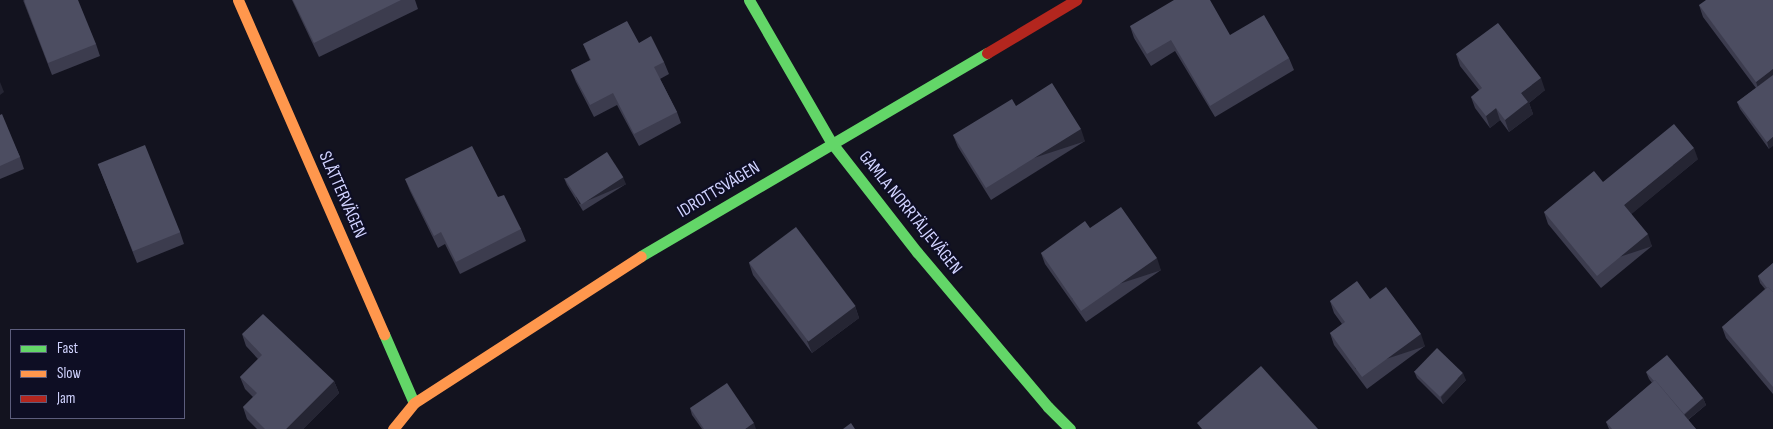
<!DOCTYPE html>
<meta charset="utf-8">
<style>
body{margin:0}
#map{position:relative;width:1773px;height:429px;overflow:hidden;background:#13131f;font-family:"Sofia Sans Condensed",sans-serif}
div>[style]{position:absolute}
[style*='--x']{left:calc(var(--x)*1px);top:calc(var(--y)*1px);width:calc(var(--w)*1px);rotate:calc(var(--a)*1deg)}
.fast>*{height:11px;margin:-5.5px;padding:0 5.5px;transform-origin:5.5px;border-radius:5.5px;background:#63d668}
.slow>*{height:11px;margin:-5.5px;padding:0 5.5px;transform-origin:5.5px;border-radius:5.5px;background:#ff974d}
.jam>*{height:11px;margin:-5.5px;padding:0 5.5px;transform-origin:5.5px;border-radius:5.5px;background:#b3261e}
.wall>*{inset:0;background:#3c3c4e}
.shaded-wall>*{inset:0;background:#252533;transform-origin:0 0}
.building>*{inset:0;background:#4c4d61;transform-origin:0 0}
span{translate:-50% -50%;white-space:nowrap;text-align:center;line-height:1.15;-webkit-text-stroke:4.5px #0e0e24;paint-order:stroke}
.street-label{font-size:18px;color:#d1d3ff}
.legend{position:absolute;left:10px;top:329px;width:175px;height:90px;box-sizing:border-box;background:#0e0e24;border:1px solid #5c5d7c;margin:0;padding:6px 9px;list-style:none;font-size:15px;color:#d1d3ff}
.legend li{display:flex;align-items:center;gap:10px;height:25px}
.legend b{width:25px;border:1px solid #5c5d7c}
</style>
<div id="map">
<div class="fast">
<div style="--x:749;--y:0;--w:164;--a:60"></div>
<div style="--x:831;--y:142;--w:140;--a:52"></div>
<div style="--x:917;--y:252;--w:203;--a:49.8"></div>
<div style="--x:1048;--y:407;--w:31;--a:45"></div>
<div style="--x:641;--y:256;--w:401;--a:-30.4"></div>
<div style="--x:384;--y:334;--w:75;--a:66.5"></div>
</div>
<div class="slow">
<div style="--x:238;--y:0;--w:365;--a:66.4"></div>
<div style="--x:393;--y:429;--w:33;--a:-51"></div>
<div style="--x:414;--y:403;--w:270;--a:-32.9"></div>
</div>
<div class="jam">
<div style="--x:987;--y:53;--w:104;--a:-30.8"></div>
</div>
<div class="wall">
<div style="clip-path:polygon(23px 0,96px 44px,100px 56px,52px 75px)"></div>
<div style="clip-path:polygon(292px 0,415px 0,418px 9px,319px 57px)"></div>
<div style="clip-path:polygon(1773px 0,1769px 149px,1740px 109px,1737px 102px,1756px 88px,1703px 17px,1699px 5px)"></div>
<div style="clip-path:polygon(1130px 26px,1230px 35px,1289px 58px,1294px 70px,1215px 117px,1175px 51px,1151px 66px,1134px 38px)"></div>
<div style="clip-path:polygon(639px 43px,664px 62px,669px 74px,660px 79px,677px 112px,681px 123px,639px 146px,617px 105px,594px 117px,576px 82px,571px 70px,590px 60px,583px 44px)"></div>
<div style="clip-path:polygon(1456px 54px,1545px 90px,1529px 103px,1533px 114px,1509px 132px,1500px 120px,1490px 128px,1475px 108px,1471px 97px,1479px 90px,1460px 66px)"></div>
<div style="clip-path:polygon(1016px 106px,1085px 141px,991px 200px,958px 147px,953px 135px)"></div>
<div style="clip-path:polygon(0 115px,20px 157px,24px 169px,0 179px)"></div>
<div style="clip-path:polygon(1698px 159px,1631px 214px,1652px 246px,1601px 288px,1548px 224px,1544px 212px,1603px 182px)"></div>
<div style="clip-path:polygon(98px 164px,180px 232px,184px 244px,137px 263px)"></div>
<div style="clip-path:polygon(564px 178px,626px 184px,583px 211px,567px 185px)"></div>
<div style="clip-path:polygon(405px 179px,498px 197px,521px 229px,526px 241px,460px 274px,445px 244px,438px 248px,410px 191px)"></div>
<div style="clip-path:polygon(1090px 228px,1161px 270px,1086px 322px,1045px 264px,1041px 253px)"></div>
<div style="clip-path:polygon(749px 263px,855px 306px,859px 318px,812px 353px,753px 275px)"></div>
<div style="clip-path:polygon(1773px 263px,1773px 394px,1726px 338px,1722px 327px,1765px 289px,1760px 283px,1758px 276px)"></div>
<div style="clip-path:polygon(1370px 299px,1425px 346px,1367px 389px,1334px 345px,1330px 333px,1342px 324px,1334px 313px,1330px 301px)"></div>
<div style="clip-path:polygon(242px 334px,334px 381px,339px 393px,303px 429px,257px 429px,247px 419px,243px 407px,253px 397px,245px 389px,240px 377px,258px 359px,246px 346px)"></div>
<div style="clip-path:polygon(1414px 371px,1466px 380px,1443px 404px,1417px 378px)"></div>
<div style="clip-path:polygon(1646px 372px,1703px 398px,1706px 405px,1688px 420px,1696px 429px,1609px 429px,1606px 422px,1652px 383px,1649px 379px)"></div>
<div style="clip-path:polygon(690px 408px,756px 429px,702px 429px,692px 415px)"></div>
</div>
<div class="shaded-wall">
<div style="clip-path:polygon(1773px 69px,1773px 84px,1760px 94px,1756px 82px)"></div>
<div style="clip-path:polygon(1541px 78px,1545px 90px,1529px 103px,1533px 114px,1509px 132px,1505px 120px,1521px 93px)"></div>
<div style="clip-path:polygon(0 82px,4px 92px,0 95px)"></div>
<div style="clip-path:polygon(1496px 108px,1500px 120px,1490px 128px,1486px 116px)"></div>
<div style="left:1081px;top:129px;width:13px;height:112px;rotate:72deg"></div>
<div style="clip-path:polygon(1773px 137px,1773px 146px,1769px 149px,1767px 142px)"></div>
<div style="clip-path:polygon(1694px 148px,1698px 159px,1628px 217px,1624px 205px)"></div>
<div style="left:623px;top:177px;width:8px;height:51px;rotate:67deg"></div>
<div style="left:1648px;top:234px;width:13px;height:66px;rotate:72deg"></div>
<div style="left:1157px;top:258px;width:13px;height:93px;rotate:72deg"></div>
<div style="clip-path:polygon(855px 306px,859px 318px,812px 353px,807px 341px)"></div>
<div style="left:1421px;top:334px;width:13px;height:73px;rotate:72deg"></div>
<div style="clip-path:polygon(1463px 373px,1466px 380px,1443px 404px,1441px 397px)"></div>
<div style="clip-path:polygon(334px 381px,339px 393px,303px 429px,286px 429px)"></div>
<div style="clip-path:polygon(1703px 398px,1706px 405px,1685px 422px,1683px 416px)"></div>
<div style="clip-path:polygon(754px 423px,756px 429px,745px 429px)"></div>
</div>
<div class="building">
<div style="clip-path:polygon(24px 0,78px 0,96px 44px,48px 63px)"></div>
<div style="clip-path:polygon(293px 0,401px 0,314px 43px)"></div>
<div style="clip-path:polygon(1174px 0,1210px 0,1230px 35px,1264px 15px,1289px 58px,1210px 106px,1171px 40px,1147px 54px,1130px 26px)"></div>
<div style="clip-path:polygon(1706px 0,1773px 0,1773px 69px,1756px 82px,1699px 5px)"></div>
<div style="clip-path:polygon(627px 21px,639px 43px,651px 36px,664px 62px,654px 67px,677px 112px,634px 134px,613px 93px,590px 105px,571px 70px,591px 60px,583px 44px)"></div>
<div style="clip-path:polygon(1498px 23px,1541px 78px,1521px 93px,1528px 102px,1505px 120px,1496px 108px,1486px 116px,1471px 97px,1482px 88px,1456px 54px)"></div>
<div style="clip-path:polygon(1773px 75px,1773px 137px,1767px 142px,1737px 102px)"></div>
<div style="clip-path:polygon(1052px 83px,1081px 129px,986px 188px,953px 135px,1012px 99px,1016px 106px)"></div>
<div style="clip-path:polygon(2px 114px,20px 157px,0 166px,0 115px)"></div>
<div style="clip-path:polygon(1674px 124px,1694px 148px,1624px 205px,1648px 234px,1597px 276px,1544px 212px,1594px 171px,1603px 182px)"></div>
<div style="left:145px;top:145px;width:94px;height:51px;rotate:68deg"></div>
<div style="clip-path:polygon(472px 146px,498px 197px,504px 195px,521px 229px,456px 262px,441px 232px,434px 236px,405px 179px)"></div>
<div style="left:607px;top:152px;width:30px;height:50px;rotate:57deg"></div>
<div style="clip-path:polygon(1121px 207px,1157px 258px,1081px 311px,1041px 253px,1085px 221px,1090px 228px)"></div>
<div style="left:796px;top:227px;width:99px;height:59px;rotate:53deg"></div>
<div style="clip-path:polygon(1773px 263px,1773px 292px,1768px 287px,1767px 288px,1758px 276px)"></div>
<div style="clip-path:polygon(1357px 281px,1370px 299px,1386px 287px,1421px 334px,1362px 377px,1330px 333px,1345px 322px,1330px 301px)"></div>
<div style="clip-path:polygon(1768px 287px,1773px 292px,1773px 387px,1722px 327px)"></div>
<div style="clip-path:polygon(263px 314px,334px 381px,286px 429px,265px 429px,243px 407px,257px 393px,240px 377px,262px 355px,242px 334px)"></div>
<div style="left:1437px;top:348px;width:36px;height:33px;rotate:44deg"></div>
<div style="clip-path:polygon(1667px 355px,1703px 398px,1684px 414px,1655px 380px,1654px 381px,1646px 372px)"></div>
<div style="clip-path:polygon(1261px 366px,1318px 429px,1202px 429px,1197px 423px)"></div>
<div style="clip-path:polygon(1655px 380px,1696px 429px,1612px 429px,1606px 422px)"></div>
<div style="clip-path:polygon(727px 383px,754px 423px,745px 429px,704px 429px,690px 408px)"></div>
<div style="clip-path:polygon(851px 423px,855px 429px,843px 429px)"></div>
</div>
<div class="street-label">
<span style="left:719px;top:190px;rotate:-31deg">IDROTTSVÄGEN</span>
<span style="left:342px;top:195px;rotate:66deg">SLÅTTERVÄGEN</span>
<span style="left:910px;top:213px;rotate:51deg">GAMLA NORRTÄLJEVÄGEN</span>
</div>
<ul class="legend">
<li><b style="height:6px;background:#63d668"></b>Fast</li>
<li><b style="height:6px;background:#ff974d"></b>Slow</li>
<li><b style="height:6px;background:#b3261e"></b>Jam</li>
</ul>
</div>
